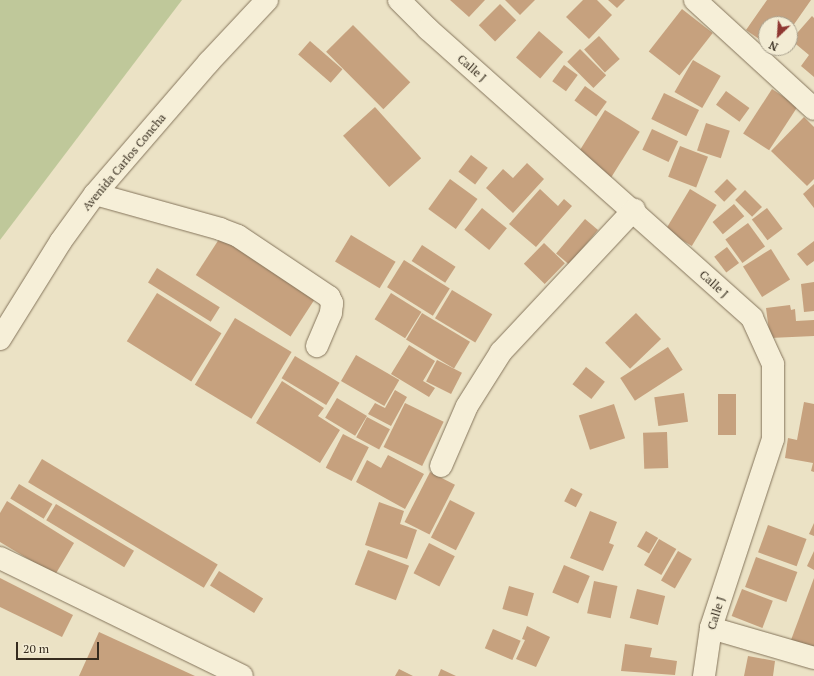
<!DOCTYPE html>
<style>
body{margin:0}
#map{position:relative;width:814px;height:676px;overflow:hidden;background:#ebe2c5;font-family:"PT Serif",serif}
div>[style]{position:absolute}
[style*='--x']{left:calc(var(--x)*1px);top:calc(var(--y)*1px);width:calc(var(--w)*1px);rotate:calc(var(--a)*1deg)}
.green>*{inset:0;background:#bfc89a}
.building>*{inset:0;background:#c6a17e;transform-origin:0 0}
.roads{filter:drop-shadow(0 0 1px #85755c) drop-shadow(0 0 1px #85755c)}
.minor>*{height:22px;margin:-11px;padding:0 11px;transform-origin:11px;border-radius:11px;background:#f6efd8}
span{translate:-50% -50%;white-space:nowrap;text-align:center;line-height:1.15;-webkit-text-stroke:3px #f3ecd4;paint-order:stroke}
.street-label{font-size:12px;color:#362c1f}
.north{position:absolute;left:758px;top:16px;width:40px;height:40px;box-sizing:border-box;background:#f3ecd4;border:1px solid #a79f8c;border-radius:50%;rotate:205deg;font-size:11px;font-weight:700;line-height:16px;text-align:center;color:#362c1f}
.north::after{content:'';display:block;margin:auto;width:14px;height:18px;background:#8f3731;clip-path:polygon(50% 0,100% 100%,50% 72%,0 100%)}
.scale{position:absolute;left:16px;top:642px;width:83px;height:18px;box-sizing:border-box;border:2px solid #362c1f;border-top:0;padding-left:5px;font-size:12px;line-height:14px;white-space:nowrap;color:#362c1f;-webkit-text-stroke:3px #f3ecd4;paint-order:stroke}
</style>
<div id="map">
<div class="green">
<div style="clip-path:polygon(0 0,182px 0,0 240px)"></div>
</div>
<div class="building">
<div style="clip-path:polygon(450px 0,485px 0,469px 17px)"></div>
<div style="clip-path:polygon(505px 0,535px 0,520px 15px)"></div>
<div style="clip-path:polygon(583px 0,597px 0,612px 15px,589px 39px,566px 17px)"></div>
<div style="clip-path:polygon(608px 0,625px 0,617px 8px)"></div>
<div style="clip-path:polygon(767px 0,811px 0,790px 30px,790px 24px,766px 24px,766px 44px,746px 30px)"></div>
<div style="left:500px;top:4px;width:23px;height:30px;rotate:45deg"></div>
<div style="left:682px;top:9px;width:39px;height:54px;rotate:38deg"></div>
<div style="clip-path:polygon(812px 16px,814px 18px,814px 77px,801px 66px,809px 55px,791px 40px)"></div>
<div style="left:353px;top:25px;width:81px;height:38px;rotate:45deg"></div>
<div style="left:539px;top:31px;width:32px;height:35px;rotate:41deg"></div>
<div style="left:599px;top:36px;width:31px;height:20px;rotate:48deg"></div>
<div style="left:310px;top:41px;width:43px;height:18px;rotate:41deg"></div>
<div style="left:580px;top:49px;width:37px;height:18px;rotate:45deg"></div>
<div style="left:693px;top:60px;width:32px;height:37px;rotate:30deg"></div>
<div style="left:564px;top:65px;width:17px;height:20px;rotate:36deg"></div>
<div style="left:585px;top:86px;width:27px;height:18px;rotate:36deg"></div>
<div style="left:772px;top:89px;width:31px;height:53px;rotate:33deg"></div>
<div style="left:726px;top:91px;width:29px;height:17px;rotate:36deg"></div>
<div style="left:664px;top:93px;width:39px;height:29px;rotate:26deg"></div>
<div style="left:375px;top:107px;width:69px;height:43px;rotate:48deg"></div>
<div style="left:605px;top:110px;width:41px;height:54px;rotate:32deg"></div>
<div style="clip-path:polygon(804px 117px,814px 127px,814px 179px,807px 186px,771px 151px)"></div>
<div style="left:706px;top:123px;width:25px;height:29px;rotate:18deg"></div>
<div style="left:652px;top:129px;width:29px;height:23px;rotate:25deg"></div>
<div style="left:680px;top:146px;width:30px;height:33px;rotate:21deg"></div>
<div style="left:471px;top:155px;width:21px;height:21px;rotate:37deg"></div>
<div style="clip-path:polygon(527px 163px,544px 179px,513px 213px,486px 188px,503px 169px,513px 178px)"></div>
<div style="left:450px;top:179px;width:34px;height:37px;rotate:36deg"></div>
<div style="left:727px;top:179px;width:14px;height:18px;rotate:45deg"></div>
<div style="clip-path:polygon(814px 184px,814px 208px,803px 194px)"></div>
<div style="clip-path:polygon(540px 189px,558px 206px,564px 199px,572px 206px,536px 247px,509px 224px)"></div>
<div style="left:690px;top:189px;width:31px;height:48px;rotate:31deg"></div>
<div style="left:745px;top:190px;width:24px;height:14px;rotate:45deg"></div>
<div style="left:734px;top:204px;width:16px;height:28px;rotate:50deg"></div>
<div style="left:482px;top:208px;width:32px;height:28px;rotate:39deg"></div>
<div style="left:767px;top:208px;width:26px;height:19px;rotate:53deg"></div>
<div style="left:585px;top:219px;width:17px;height:45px;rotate:40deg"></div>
<div style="left:748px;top:223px;width:29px;height:28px;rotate:54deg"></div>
<div style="left:223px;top:233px;width:113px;height:50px;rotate:33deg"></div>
<div style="left:351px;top:235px;width:52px;height:31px;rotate:31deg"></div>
<div style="clip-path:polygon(814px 241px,814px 261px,807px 266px,797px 254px)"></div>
<div style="left:544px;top:243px;width:29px;height:29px;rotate:44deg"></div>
<div style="left:422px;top:245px;width:40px;height:19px;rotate:33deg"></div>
<div style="left:727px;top:247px;width:20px;height:16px;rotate:53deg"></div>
<div style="left:771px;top:249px;width:36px;height:33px;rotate:58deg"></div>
<div style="left:404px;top:260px;width:54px;height:32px;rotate:32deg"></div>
<div style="left:157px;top:268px;width:74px;height:17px;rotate:32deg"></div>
<div style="clip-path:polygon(814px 282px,814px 311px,804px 312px,801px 284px)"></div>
<div style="left:452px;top:290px;width:47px;height:33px;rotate:31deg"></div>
<div style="left:157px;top:293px;width:76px;height:57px;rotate:32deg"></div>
<div style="left:391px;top:293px;width:36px;height:31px;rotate:32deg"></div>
<div style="clip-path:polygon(790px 305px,791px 310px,795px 309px,796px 321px,814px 320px,814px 336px,770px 338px,766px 308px)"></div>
<div style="left:422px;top:313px;width:56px;height:31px;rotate:31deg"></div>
<div style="left:636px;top:313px;width:36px;height:43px;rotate:46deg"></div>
<div style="left:235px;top:318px;width:66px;height:78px;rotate:31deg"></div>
<div style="clip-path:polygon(409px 345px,435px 361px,423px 381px,435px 388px,429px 397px,391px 374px)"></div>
<div style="left:668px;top:347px;width:27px;height:57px;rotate:57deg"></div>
<div style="left:356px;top:355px;width:50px;height:30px;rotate:30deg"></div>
<div style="left:295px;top:356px;width:52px;height:26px;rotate:31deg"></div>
<div style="left:437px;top:360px;width:28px;height:24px;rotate:27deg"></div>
<div style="left:586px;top:367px;width:24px;height:22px;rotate:38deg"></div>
<div style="clip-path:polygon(282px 381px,324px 408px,318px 416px,340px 430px,320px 463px,256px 423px)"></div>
<div style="clip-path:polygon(395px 390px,407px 397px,391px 426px,368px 414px,375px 403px,385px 408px)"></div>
<div style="left:684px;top:393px;width:29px;height:30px;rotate:82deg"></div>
<div style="left:718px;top:394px;width:18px;height:41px"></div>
<div style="left:337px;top:398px;width:35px;height:23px;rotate:31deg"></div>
<div style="clip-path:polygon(804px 402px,814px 404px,814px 472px,811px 471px,813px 463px,785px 458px,788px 438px,797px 440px)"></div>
<div style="left:405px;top:403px;width:43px;height:49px;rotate:26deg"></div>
<div style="left:614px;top:404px;width:36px;height:37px;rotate:72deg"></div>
<div style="left:367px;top:417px;width:26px;height:23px;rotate:28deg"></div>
<div style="left:667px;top:432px;width:36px;height:24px;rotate:88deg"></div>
<div style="left:343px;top:434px;width:29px;height:38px;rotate:27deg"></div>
<div style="clip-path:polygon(388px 455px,424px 474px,405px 509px,356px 482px,367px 460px,381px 468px)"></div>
<div style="left:42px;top:459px;width:205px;height:27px;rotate:31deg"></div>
<div style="left:430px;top:472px;width:28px;height:56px;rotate:27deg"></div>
<div style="left:19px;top:484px;width:39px;height:17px;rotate:31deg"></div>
<div style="left:571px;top:488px;width:13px;height:15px;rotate:27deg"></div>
<div style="left:450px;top:500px;width:28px;height:42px;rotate:27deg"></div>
<div style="clip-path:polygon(7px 501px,74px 543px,55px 575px,0 542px,0 513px)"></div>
<div style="clip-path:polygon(379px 502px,404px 511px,400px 524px,417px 530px,407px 559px,365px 545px)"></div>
<div style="left:56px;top:504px;width:91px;height:19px;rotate:31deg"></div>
<div style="clip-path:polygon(590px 511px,617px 522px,609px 543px,614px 545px,603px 571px,570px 558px)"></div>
<div style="clip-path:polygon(814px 523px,814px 536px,809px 534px)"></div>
<div style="left:768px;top:525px;width:41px;height:29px;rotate:20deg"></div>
<div style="left:646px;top:531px;width:14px;height:18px;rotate:30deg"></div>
<div style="left:659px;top:539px;width:20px;height:30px;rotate:30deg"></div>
<div style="left:429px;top:543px;width:29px;height:34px;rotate:27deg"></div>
<div style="left:368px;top:550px;width:44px;height:37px;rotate:21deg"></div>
<div style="left:678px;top:551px;width:16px;height:34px;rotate:30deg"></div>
<div style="clip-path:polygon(814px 551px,814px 570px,807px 566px)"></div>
<div style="left:756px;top:557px;width:44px;height:32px;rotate:20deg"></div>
<div style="left:564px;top:565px;width:28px;height:30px;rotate:23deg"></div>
<div style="left:219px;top:571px;width:52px;height:17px;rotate:32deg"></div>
<div style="clip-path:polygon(0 578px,73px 615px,62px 637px,0 607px)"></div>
<div style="clip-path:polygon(814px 578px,814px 648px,791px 640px)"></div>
<div style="left:594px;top:581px;width:24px;height:33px;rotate:12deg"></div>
<div style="left:509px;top:586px;width:26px;height:24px;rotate:16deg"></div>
<div style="left:637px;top:589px;width:29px;height:30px;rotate:14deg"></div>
<div style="left:742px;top:589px;width:33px;height:29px;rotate:21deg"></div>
<div style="clip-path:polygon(527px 626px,550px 637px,536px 667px,516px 659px,525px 640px,522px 639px)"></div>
<div style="left:493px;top:629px;width:30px;height:21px;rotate:23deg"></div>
<div style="clip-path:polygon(99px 632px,195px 676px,79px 676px)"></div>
<div style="clip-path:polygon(625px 644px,652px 648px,650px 657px,677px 661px,675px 675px,621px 671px)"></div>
<div style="clip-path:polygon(748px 656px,775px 661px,773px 676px,744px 676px)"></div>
<div style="clip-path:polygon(399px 669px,413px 676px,395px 676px)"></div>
<div style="clip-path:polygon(441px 669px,456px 676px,438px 676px)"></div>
</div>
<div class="roads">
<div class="minor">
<div style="--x:399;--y:0;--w:41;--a:45"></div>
<div style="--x:428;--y:29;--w:434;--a:41.7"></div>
<div style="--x:752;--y:318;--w:51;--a:65.5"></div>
<div style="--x:773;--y:364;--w:75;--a:90"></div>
<div style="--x:773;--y:439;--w:199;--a:108.2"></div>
<div style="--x:711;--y:628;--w:49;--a:98.3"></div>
<div style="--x:695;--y:0;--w:161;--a:42.5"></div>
<div style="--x:95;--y:194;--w:130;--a:15.6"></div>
<div style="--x:220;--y:229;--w:19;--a:21"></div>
<div style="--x:238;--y:236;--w:110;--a:33.8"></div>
<div style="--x:329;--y:297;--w:7;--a:63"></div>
<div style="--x:332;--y:303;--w:10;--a:96"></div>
<div style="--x:331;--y:313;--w:36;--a:113"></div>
<div style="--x:0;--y:339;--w:115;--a:-58.1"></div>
<div style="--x:61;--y:241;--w:58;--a:-54.1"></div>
<div style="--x:95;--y:194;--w:174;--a:-49.2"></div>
<div style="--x:209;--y:62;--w:85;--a:-46.9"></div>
<div style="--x:441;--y:466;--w:65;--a:-66.6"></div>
<div style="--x:467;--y:406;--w:64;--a:-57.8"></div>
<div style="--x:501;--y:352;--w:195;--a:-46.9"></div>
<div style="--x:0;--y:558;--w:269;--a:26"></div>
<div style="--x:711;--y:628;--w:107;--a:16.2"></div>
</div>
</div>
<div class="street-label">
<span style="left:472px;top:68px;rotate:41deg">Calle J</span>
<span style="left:124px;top:162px;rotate:-50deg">Avenida Carlos Concha</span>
<span style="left:714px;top:284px;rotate:42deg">Calle J</span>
<span style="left:716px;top:613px;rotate:-73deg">Calle J</span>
</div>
<div class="north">N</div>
<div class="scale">20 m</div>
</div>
